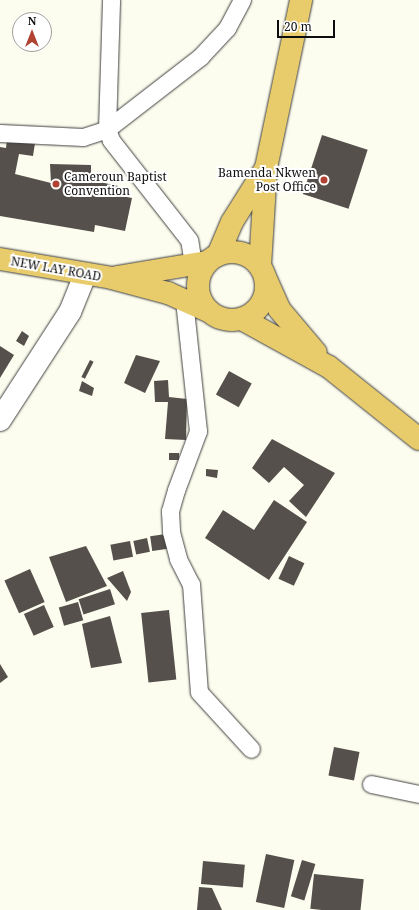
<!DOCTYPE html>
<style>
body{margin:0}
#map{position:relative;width:419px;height:910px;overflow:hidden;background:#fdfdef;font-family:"Noto Serif",serif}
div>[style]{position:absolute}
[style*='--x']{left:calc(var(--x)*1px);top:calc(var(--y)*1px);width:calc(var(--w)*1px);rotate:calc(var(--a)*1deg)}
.building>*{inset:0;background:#55504b;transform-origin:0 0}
.roads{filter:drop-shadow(0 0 1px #404040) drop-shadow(0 0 1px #404040)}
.minor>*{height:17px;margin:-8.5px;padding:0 8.5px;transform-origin:8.5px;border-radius:8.5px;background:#fff}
.tertiary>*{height:22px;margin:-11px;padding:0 11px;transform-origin:11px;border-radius:11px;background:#fff}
.trunk>*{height:22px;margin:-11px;padding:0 11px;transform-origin:11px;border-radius:11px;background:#e8cb6a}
.trunk>.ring{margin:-11px;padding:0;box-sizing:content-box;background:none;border:22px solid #e8cb6a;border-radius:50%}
.dots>*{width:11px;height:11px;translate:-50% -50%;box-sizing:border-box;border:2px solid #fff;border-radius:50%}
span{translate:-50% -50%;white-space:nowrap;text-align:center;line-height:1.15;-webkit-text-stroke:4px #fff;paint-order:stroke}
.poi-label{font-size:12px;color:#0d0d0d}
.right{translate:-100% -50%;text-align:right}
.left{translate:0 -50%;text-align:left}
.street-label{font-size:12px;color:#0d0d0d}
.north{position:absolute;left:12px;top:12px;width:40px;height:40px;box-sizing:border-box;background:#fff;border:1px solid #9e9e9e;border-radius:50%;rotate:0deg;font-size:11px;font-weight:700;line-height:16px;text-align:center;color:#0d0d0d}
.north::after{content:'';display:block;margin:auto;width:14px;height:18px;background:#b04133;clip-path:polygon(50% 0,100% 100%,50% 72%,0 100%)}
.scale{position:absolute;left:277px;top:20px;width:58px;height:18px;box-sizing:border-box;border:2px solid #0d0d0d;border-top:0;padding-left:5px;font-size:12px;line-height:14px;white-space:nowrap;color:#0d0d0d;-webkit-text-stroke:3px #fff;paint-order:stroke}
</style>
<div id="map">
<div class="building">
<div style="left:322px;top:135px;width:48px;height:62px;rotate:18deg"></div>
<div style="clip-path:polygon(7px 139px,35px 143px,33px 156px,19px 154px,15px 174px,51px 183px,50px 164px,91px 165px,91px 180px,118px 186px,117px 195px,132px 198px,125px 231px,95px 225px,94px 232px,0 216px,0 147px,6px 148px)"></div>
<div style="clip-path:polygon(22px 331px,29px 336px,24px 346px,16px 341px)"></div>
<div style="clip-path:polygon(0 346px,14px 355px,0 378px)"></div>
<div style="clip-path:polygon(136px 355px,160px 361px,145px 393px,124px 383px)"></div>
<div style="left:90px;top:360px;width:4px;height:19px;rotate:27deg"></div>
<div style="left:229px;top:371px;width:26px;height:27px;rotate:29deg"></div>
<div style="clip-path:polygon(168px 380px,169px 397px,187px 399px,186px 440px,165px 439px,168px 402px,155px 402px,154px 381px)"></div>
<div style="clip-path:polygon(82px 381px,94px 388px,92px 396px,79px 391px)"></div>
<div style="clip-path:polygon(272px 439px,335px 473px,306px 517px,289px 501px,304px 485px,284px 467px,269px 483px,252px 468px)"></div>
<div style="left:169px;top:453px;width:10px;height:7px"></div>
<div style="clip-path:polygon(206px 469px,218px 470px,217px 478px,206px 476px)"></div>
<div style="clip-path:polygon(274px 500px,307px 522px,269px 580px,205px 538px,223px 510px,254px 530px)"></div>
<div style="left:166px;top:534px;width:15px;height:16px;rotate:82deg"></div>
<div style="left:147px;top:538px;width:14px;height:14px;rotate:78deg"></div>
<div style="left:130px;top:541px;width:16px;height:20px;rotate:79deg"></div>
<div style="clip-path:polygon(86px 546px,107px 586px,66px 602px,49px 557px)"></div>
<div style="left:289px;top:556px;width:17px;height:25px;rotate:25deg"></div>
<div style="left:30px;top:569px;width:36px;height:28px;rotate:66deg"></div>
<div style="clip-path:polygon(123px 571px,131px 592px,127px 601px,107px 578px)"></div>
<div style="left:110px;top:589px;width:16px;height:33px;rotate:72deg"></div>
<div style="left:78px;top:602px;width:19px;height:20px;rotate:74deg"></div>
<div style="left:44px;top:605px;width:24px;height:22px;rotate:66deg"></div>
<div style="left:169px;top:610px;width:70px;height:28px;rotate:84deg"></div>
<div style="clip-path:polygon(110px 616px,122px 663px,91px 668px,82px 624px)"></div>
<div style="clip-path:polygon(0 664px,8px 677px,0 683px)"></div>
<div style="left:334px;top:747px;width:26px;height:29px;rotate:11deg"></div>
<div style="left:266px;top:854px;width:29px;height:49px;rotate:12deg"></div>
<div style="left:302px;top:860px;width:14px;height:38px;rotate:17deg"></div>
<div style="left:203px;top:861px;width:42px;height:23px;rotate:5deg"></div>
<div style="left:314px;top:874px;width:50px;height:35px;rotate:6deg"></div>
<div style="clip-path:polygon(199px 887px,212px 888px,222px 910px,197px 910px)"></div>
</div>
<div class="roads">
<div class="minor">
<div style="--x:0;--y:133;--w:83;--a:2.8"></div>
<div style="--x:83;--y:137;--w:25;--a:-18"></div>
<div style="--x:107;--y:129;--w:129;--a:-88.2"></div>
<div style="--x:193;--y:264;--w:24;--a:-99"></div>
<div style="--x:189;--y:240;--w:127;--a:-128"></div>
<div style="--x:111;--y:140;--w:12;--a:-110"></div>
<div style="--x:107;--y:129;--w:118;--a:-37.7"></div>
<div style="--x:200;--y:57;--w:40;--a:-47"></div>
<div style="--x:227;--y:28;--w:32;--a:-62"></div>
<div style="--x:184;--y:300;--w:132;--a:83.9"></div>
<div style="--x:198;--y:431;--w:63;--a:110.4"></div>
<div style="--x:176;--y:490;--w:22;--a:106"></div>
<div style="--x:170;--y:511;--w:21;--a:87"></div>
<div style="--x:171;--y:532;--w:28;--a:75"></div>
<div style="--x:178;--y:559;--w:28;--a:63"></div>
<div style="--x:191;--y:584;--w:108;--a:85.8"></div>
<div style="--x:199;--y:692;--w:77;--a:47.6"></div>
<div style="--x:371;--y:784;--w:49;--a:11.8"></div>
</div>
<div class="tertiary">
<div style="--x:0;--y:420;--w:129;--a:-57.1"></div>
<div style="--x:70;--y:312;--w:40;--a:-68"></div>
</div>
<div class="trunk">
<div class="ring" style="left:198px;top:252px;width:46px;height:46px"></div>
<div style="--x:218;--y:255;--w:36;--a:-67"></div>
<div style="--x:232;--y:222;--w:64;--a:-57.8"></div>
<div style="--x:0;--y:259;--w:114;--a:9.6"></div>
<div style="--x:112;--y:278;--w:58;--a:15"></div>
<div style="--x:168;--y:293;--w:44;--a:24.2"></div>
<div style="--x:260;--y:266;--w:98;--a:-86.5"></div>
<div style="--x:266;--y:168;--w:172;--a:-78.2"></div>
<div style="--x:117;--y:277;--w:91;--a:-9.5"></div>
<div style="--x:265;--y:277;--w:35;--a:66"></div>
<div style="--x:279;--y:309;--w:57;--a:49.9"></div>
<div style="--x:242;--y:319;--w:99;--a:28.9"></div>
<div style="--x:329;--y:367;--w:115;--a:38.7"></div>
</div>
</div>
<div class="dots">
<div style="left:324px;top:180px;background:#b04133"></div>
<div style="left:56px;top:184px;background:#b04133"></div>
</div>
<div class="poi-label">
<span class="right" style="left:316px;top:180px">Bamenda Nkwen<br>Post Office</span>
<span class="left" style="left:64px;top:184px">Cameroun Baptist<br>Convention</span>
</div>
<div class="street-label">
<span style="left:56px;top:269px;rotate:10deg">NEW LAY ROAD</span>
</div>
<div class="north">N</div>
<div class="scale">20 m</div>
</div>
